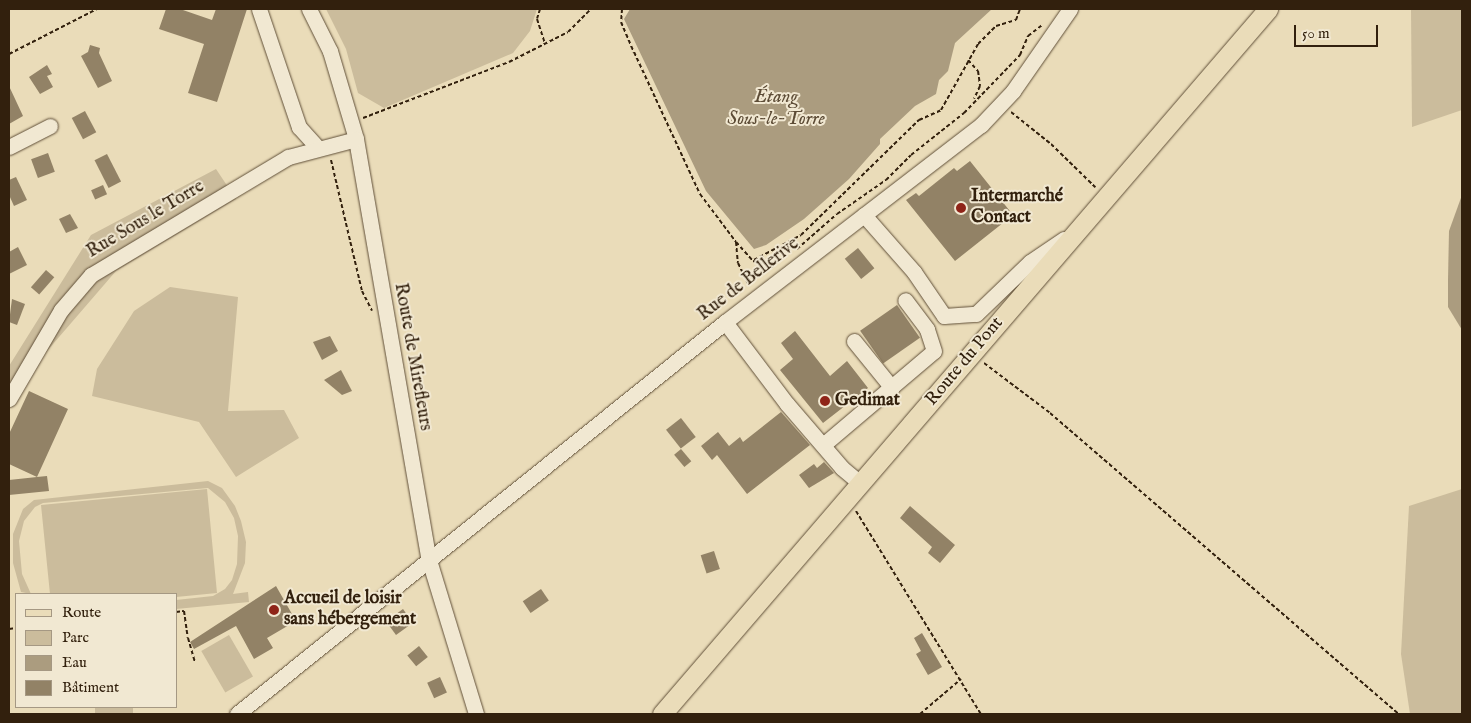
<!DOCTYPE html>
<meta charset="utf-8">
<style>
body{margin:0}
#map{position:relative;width:1471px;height:723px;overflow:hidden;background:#eadcb9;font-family:"IM FELL English",serif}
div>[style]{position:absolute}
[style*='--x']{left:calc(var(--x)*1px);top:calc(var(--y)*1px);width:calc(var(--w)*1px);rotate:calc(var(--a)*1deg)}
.green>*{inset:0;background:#cbbc9c;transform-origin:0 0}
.water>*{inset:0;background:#ab9c7f}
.building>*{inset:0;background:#928266;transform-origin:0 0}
.path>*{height:2px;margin-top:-1px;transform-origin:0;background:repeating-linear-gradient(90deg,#32200d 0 4px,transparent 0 6.5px)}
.roads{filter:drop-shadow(0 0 1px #604f38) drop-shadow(0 0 1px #604f38)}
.minor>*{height:15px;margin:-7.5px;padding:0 7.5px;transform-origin:7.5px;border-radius:7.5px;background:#f1e8d2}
.major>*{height:19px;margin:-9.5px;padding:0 9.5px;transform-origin:9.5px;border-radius:9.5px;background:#eadcb9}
.dots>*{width:14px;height:14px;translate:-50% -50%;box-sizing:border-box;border:2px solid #f1e8d2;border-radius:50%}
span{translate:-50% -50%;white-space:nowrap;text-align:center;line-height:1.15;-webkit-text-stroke:4px #f1e8d2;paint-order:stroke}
.poi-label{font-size:18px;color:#32200d;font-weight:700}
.left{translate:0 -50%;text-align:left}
.street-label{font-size:18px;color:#32200d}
.water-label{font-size:19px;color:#5c4b35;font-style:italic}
.frame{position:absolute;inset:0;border:10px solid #32200d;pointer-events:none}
.legend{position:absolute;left:15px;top:593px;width:162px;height:115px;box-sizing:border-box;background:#f1e8d2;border:1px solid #a59883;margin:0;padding:6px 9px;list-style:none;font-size:15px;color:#32200d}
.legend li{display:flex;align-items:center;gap:10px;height:25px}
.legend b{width:25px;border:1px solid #a59883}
.scale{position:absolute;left:1294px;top:25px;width:84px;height:22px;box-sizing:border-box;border:2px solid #32200d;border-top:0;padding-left:6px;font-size:15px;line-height:18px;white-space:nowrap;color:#32200d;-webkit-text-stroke:4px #f1e8d2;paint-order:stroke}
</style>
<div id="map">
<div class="green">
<div style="clip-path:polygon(326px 9px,537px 9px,530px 31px,513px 53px,384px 108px,358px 93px,346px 49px)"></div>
<div style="clip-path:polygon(1411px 9px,1462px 9px,1462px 110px,1412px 127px)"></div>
<div style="clip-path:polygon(216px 169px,236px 199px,116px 271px,9px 395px,9px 366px,91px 235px)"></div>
<div style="clip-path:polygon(170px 287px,238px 297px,228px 411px,284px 410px,299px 438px,236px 477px,199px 422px,92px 396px,97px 369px,134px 311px)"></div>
<div style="clip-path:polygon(208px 481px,222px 488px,235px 506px,241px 521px,246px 542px,245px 563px,233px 594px,248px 592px,249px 602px,176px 609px,176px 600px,213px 596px,225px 589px,232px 580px,237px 564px,238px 536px,234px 518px,225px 502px,208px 488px,43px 503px,35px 507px,24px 521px,19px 541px,22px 574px,31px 594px,21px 592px,13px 563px,13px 534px,23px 509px,34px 500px)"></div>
<div style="clip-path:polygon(207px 489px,217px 593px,176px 597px,176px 594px,50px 594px,41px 505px)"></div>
<div style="clip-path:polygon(1462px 489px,1462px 714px,1410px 714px,1401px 654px,1409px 506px)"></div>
<div style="left:229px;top:635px;width:48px;height:32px;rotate:60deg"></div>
<div style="left:95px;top:707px;width:38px;height:7px"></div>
</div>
<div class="water">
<div style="clip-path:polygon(630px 9px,992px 9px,955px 43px,948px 71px,939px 80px,936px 94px,915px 106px,880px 139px,880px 144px,849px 179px,804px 219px,766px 245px,754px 249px,706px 191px,624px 19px)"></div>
<div style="clip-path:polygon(1462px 195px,1462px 330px,1448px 307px,1448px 280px,1449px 231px)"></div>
</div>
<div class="building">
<div style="clip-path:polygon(166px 9px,180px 9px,212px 20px,216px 9px,247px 9px,217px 102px,188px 93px,204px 44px,159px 29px)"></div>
<div style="clip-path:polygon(90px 45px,100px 48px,99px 53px,112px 81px,98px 88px,81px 56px,88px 52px)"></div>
<div style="clip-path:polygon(47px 65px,52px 74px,47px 76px,53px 87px,40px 94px,29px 77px)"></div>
<div style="clip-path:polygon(9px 86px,23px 116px,9px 124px)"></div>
<div style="left:85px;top:111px;width:24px;height:15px;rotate:62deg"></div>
<div style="left:48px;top:153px;width:20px;height:18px;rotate:70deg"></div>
<div style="left:107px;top:154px;width:31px;height:14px;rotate:63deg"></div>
<div style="clip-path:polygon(970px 161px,1013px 215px,955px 261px,906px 200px,916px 193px,919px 196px,954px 168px,957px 171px)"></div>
<div style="clip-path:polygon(16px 177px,27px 200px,14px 206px,9px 195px,9px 180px)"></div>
<div style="left:103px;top:185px;width:10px;height:13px;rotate:66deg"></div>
<div style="clip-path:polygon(70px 214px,78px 228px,66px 233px,59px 219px)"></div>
<div style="clip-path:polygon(18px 247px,27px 265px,9px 274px,9px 252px)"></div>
<div style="left:858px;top:248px;width:26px;height:17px;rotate:51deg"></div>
<div style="left:46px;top:270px;width:11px;height:23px;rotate:41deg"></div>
<div style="clip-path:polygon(12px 299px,25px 304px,17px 325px,9px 322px)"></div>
<div style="left:897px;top:305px;width:40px;height:45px;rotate:55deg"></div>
<div style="clip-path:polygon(795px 331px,830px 376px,847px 361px,868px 388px,823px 423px,780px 370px,793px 359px,781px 343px)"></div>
<div style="clip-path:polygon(330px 336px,338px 351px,322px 360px,313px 342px)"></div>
<div style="clip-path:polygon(341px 370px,352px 391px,342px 395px,324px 380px)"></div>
<div style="clip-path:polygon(29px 391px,68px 409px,37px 477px,47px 476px,49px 491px,9px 495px,9px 480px,37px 477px,9px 464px,9px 434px)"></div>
<div style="clip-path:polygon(781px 412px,810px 445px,747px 494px,717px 455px,712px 460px,701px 446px,718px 432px,729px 446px,740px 437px,743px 442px)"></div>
<div style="left:681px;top:418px;width:24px;height:19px;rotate:52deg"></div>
<div style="left:681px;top:449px;width:16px;height:9px;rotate:50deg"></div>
<div style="clip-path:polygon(824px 462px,834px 473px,809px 488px,799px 475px,814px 464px,817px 468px)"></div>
<div style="clip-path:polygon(910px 506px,955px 545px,940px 563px,928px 553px,932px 547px,900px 518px)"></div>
<div style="left:714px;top:551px;width:19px;height:14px;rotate:72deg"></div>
<div style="clip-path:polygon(276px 586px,296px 621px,267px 638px,273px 648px,254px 659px,236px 626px,194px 649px,190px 642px)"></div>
<div style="left:541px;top:589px;width:14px;height:22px;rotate:56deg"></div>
<div style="left:403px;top:609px;width:17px;height:21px;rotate:54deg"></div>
<div style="clip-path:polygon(922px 633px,942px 667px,928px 675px,916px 654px,921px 651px,914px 638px)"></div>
<div style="left:419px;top:646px;width:14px;height:15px;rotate:51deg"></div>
<div style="left:440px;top:677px;width:17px;height:14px;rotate:66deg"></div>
</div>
<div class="path">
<div style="--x:540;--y:9;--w:10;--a:107"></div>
<div style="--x:537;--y:19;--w:25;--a:72"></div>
<div style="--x:622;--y:9;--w:13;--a:94"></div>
<div style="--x:621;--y:22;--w:33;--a:67"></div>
<div style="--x:634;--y:52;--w:157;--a:65.1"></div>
<div style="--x:700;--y:194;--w:60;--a:53.1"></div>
<div style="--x:736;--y:242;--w:21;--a:85"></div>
<div style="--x:738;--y:263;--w:25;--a:64"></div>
<div style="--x:9;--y:54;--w:99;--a:-27.1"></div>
<div style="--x:968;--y:60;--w:15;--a:48"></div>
<div style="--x:978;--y:71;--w:15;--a:82"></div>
<div style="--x:980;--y:86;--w:14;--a:115"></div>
<div style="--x:1011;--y:112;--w:51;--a:38.7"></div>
<div style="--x:1051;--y:144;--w:62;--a:44.3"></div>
<div style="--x:363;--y:118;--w:156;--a:-21"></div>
<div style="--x:509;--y:62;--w:66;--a:-27"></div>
<div style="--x:568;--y:32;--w:33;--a:-45"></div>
<div style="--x:331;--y:160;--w:135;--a:76.7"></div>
<div style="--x:362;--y:291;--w:22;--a:63"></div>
<div style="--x:736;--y:242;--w:25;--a:48"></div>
<div style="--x:753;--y:261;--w:21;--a:17"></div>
<div style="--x:797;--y:249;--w:53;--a:-41.2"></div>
<div style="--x:837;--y:214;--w:60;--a:-34.8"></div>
<div style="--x:886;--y:180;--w:35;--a:-45"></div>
<div style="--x:911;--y:155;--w:68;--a:-38.4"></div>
<div style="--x:964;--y:113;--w:81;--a:-46"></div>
<div style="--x:1020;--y:55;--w:21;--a:-67"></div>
<div style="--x:1028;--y:36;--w:18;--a:-38"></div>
<div style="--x:754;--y:260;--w:53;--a:-28"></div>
<div style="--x:801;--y:235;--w:165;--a:-44.3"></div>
<div style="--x:919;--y:120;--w:24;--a:-24"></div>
<div style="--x:941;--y:110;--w:76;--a:-60.7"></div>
<div style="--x:978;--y:44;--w:25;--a:-45"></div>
<div style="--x:996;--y:26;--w:21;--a:-17"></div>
<div style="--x:1016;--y:20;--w:12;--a:-70"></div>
<div style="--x:984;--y:363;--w:83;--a:37.1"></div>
<div style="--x:1050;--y:413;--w:461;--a:40.8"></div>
<div style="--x:856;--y:511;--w:238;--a:58.4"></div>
<div style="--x:176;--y:612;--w:8;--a:-7"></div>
<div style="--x:184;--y:611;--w:27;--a:82"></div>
<div style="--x:188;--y:638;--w:25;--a:74"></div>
<div style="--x:9;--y:629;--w:7;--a:-8"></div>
<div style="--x:920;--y:714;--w:54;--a:-40.5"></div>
</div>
<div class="roads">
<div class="minor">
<div style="--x:259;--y:9;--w:125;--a:71.3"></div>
<div style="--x:299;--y:127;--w:28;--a:48"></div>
<div style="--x:309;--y:9;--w:47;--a:63.4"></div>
<div style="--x:330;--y:51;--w:92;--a:73.5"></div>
<div style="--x:356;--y:139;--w:427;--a:80.2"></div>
<div style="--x:429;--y:560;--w:161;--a:73"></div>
<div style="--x:9;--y:147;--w:46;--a:-27.1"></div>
<div style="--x:864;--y:215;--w:76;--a:48.7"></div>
<div style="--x:914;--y:272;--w:53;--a:55.7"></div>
<div style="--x:944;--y:316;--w:32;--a:-4"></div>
<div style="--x:976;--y:314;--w:75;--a:-43.9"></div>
<div style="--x:1030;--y:262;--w:41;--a:-34.1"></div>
<div style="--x:725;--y:322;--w:103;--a:52.9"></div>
<div style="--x:787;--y:404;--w:84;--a:49.3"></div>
<div style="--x:842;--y:468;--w:25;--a:40"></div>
<div style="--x:854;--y:341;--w:60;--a:51"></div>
<div style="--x:9;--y:399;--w:103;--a:-59.7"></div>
<div style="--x:61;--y:310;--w:46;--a:-49.4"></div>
<div style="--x:91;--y:275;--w:230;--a:-30.9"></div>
<div style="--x:288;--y:157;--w:70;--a:-14.8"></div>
<div style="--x:823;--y:445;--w:145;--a:-40.3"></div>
<div style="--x:934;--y:351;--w:23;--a:-108"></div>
<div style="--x:927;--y:329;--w:36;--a:-127"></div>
<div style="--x:237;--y:714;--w:626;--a:-38.77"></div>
<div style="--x:725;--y:322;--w:323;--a:-37.6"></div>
<div style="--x:981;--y:125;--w:47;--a:-46.7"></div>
<div style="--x:1013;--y:91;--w:100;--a:-55.2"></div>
</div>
<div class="major">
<div style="--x:662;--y:714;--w:930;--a:-49.32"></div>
</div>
</div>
<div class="dots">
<div style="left:961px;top:208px;background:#8f2418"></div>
<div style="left:825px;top:401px;background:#8f2418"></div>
<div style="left:274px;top:610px;background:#8f2418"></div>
</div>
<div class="poi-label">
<span class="left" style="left:971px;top:208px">Intermarché<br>Contact</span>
<span class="left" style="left:835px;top:401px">Gedimat</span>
<span class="left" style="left:284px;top:610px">Accueil de loisir<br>sans hébergement</span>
</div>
<div class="street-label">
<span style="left:146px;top:220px;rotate:-31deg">Rue Sous le Torre</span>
<span style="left:749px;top:280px;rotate:-38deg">Rue de Bellerive</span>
<span style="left:412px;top:357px;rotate:80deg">Route de Mirefleurs</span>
<span style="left:965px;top:362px;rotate:-50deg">Route du Pont</span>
</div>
<div class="water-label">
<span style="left:776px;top:109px">Étang<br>Sous-le-Torre</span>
</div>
<div class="frame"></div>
<ul class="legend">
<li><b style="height:6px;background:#eadcb9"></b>Route</li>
<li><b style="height:14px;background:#cbbc9c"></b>Parc</li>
<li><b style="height:14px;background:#ab9c7f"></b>Eau</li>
<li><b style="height:14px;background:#928266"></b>Bâtiment</li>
</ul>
<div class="scale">50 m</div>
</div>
